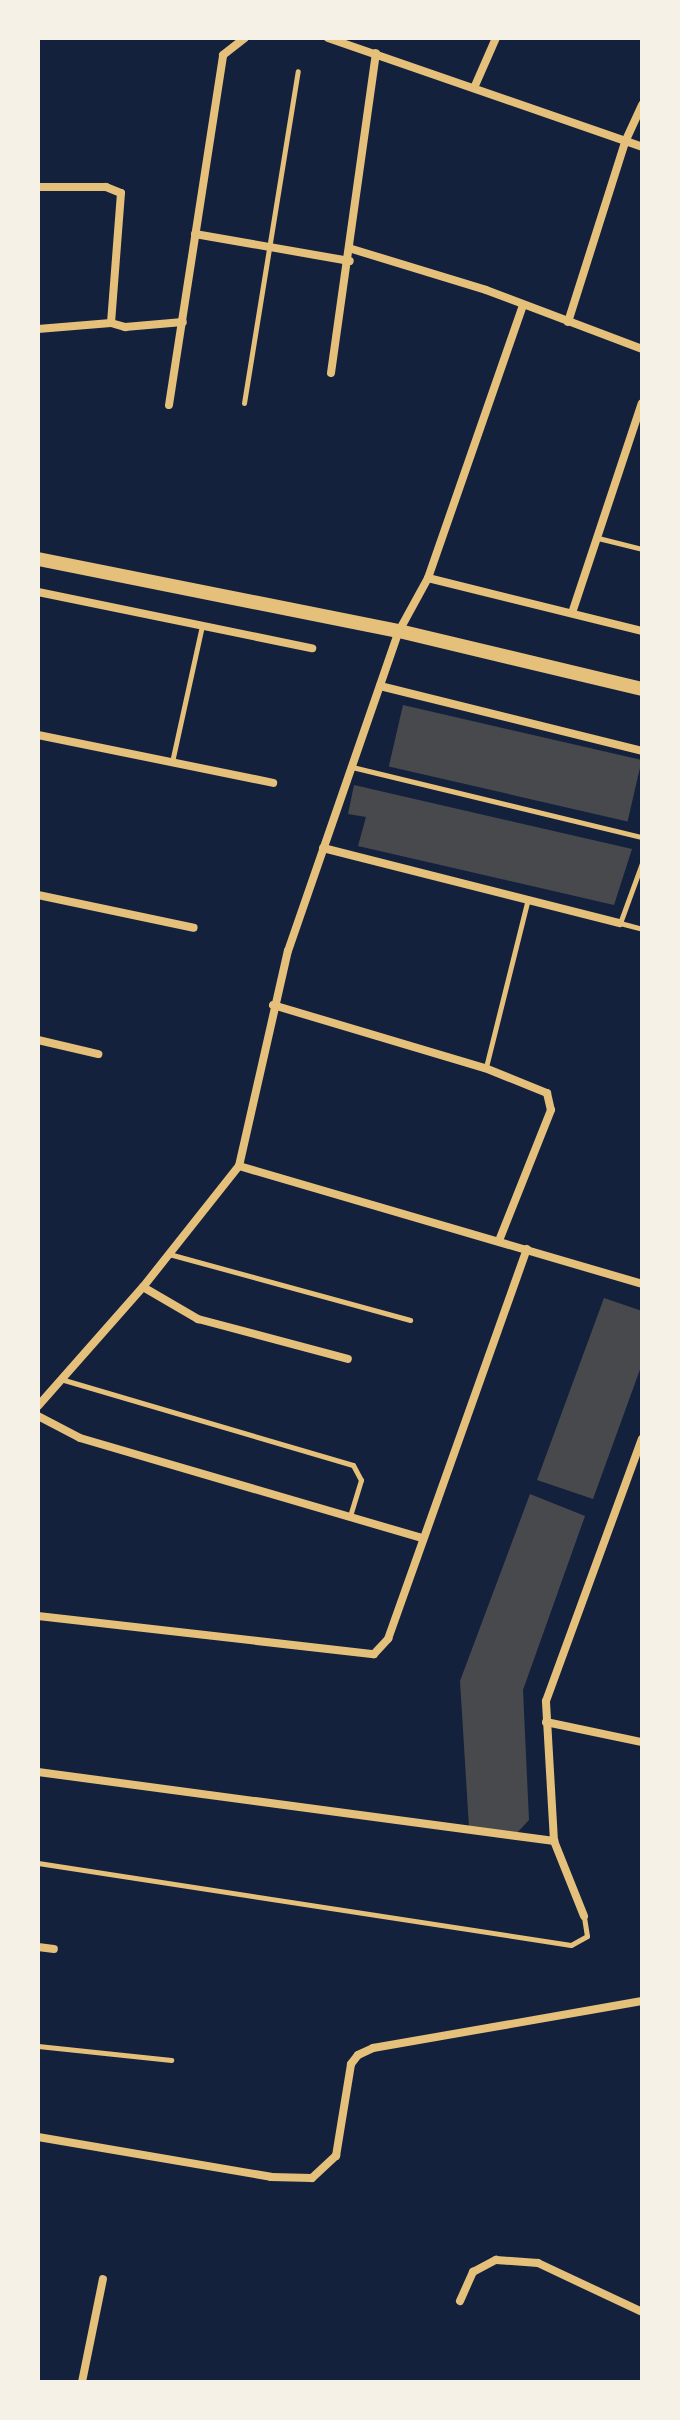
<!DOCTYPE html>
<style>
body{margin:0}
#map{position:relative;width:680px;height:2420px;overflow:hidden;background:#14213d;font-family:"Zilla Slab",serif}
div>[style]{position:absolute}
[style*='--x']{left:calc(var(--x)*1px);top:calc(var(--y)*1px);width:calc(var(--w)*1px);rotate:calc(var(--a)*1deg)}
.building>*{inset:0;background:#48494c;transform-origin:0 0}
.service>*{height:5px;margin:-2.5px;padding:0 2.5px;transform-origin:2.5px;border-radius:2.5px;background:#e5c07b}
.minor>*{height:8px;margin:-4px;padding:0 4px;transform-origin:4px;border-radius:4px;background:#e5c07b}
.tertiary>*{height:14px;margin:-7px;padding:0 7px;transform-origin:7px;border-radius:7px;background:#e5c07b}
span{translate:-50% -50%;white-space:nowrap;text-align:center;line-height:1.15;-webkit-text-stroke:8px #f6f1e7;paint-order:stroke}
.frame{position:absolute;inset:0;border:40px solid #f6f1e7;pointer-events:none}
</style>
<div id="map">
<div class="building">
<div style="left:403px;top:705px;width:245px;height:63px;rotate:13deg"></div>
<div style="clip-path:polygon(354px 785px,632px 849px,614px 905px,358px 846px,366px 817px,348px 814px)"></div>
<div style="clip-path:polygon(604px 1298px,642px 1311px,642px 1364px,593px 1499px,537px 1480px)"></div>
<div style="clip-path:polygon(530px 1494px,585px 1516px,523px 1690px,529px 1820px,516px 1834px,469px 1827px,460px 1681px)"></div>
</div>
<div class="service">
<div style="--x:244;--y:403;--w:336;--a:-80.8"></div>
<div style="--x:598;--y:538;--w:45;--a:14"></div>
<div style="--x:172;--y:762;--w:139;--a:-77.6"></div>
<div style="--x:352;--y:767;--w:298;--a:13.6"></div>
<div style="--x:642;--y:863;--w:64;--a:110.1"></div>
<div style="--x:620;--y:923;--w:23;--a:15"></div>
<div style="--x:486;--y:1067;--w:173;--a:-76"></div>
<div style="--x:169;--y:1254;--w:250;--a:15.3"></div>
<div style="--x:64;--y:1380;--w:301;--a:16.4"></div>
<div style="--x:353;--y:1465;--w:17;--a:62"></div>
<div style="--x:361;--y:1480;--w:39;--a:107"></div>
<div style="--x:38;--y:1863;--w:539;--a:8.75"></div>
<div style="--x:571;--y:1945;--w:18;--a:-29"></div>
<div style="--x:587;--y:1936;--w:20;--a:-99"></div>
<div style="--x:38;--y:2046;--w:134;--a:6"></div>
</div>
<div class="minor">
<div style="--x:328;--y:38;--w:332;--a:19.1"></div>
<div style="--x:474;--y:88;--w:55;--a:-66.3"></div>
<div style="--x:38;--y:187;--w:68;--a:0"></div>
<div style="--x:106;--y:187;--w:16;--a:22"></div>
<div style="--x:121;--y:193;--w:130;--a:94.4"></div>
<div style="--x:111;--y:323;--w:15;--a:16"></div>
<div style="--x:125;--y:327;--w:58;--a:-4.9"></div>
<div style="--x:195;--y:234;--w:157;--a:9.9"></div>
<div style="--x:352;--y:249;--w:140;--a:17"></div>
<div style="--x:486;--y:290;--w:167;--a:20.7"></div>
<div style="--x:568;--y:322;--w:189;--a:-72.4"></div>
<div style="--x:625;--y:142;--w:41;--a:-65.3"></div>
<div style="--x:38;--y:329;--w:73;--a:-4.7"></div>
<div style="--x:331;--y:373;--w:323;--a:-82"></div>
<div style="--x:169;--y:405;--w:354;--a:-81.2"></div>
<div style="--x:223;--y:55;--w:28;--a:-38"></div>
<div style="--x:428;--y:578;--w:220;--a:13.9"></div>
<div style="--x:38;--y:592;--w:280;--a:11.6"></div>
<div style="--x:572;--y:613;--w:221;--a:-71.6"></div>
<div style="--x:380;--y:686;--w:270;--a:13.9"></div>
<div style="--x:38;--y:735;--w:240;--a:11.5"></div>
<div style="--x:323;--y:848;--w:306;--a:14.2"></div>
<div style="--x:38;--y:895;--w:159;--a:11.9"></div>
<div style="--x:273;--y:1005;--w:221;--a:16.6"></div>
<div style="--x:485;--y:1068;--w:67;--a:22"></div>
<div style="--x:547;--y:1093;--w:17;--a:77"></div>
<div style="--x:551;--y:1110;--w:141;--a:111.7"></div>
<div style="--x:38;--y:1040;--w:62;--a:13.1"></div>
<div style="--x:239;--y:1166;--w:420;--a:16.3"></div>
<div style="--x:143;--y:1287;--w:64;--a:30.2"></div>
<div style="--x:198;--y:1319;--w:155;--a:14.9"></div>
<div style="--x:38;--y:1406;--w:159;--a:-48.6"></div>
<div style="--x:143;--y:1287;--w:154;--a:-51.6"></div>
<div style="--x:239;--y:1166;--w:221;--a:-77.2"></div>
<div style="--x:288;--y:951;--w:339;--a:-70.9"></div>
<div style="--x:399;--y:631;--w:60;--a:-61.3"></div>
<div style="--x:428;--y:578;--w:286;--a:-70.8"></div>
<div style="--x:38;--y:1416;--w:47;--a:27.6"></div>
<div style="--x:80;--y:1438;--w:355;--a:16.3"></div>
<div style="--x:38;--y:1616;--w:338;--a:6.5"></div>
<div style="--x:374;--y:1654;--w:21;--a:-47"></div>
<div style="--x:388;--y:1639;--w:414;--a:-70.4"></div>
<div style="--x:546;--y:1722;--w:98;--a:11.8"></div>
<div style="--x:38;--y:1772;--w:521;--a:7.62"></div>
<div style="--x:584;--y:1916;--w:81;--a:-111.8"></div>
<div style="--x:554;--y:1841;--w:140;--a:-93.3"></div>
<div style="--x:546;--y:1701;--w:279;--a:-69.9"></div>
<div style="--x:38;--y:1947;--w:16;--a:7"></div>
<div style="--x:38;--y:2137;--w:236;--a:9.7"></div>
<div style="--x:271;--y:2177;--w:41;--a:1.4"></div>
<div style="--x:312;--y:2178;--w:33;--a:-43"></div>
<div style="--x:336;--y:2156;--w:93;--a:-80.7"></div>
<div style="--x:351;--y:2064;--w:11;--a:-52"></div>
<div style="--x:358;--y:2055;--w:17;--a:-25"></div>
<div style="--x:373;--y:2048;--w:273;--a:-9.9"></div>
<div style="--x:460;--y:2301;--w:32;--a:-66"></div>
<div style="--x:473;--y:2272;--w:26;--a:-28"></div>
<div style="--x:496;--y:2260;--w:42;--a:4.1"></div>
<div style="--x:538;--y:2263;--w:115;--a:25.2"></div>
<div style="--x:82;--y:2382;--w:105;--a:-78.5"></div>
</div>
<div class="tertiary">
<div style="--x:38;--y:559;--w:368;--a:11.3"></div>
<div style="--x:399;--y:631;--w:250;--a:13.4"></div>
</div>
<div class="frame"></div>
</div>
